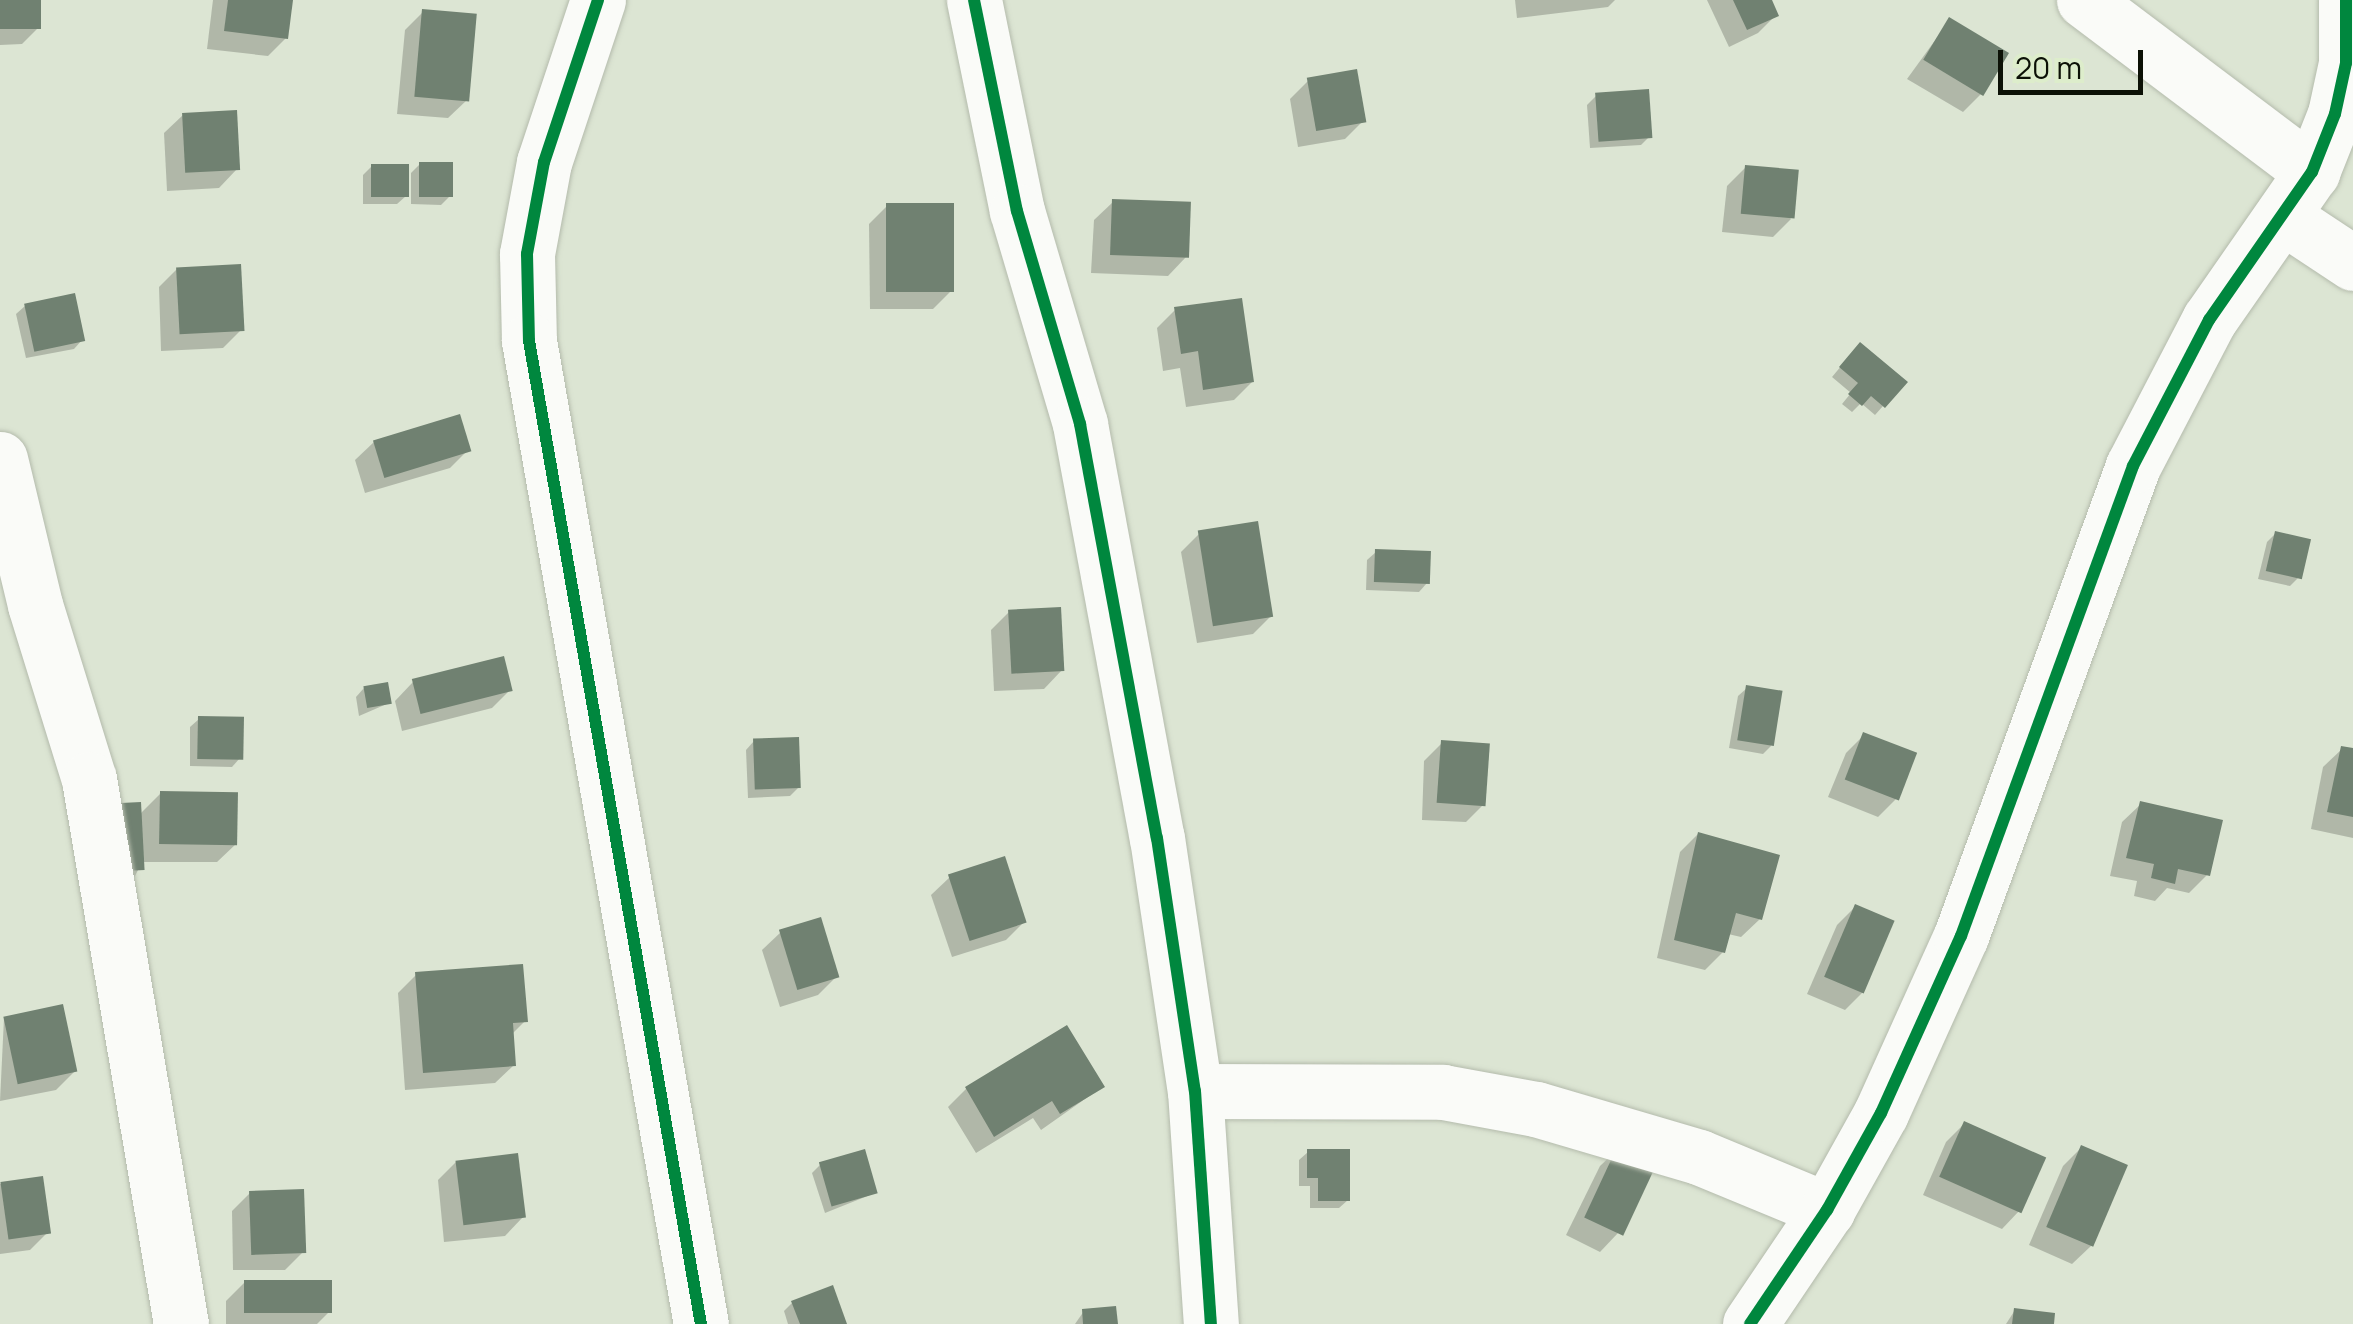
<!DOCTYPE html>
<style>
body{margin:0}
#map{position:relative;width:2353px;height:1324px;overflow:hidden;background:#dce5d3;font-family:Manrope,sans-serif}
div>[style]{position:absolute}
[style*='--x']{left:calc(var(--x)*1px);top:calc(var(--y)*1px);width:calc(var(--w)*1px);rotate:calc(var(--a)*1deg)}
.shadow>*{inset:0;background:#0003}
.building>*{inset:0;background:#708171;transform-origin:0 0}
.roads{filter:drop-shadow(0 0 2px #b4bbac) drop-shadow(0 0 2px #b4bbac)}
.minor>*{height:55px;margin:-27.5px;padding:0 27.5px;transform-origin:27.5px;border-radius:27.5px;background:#fafbf8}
.cycleway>*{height:12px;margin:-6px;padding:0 6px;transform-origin:6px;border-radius:6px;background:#00873e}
span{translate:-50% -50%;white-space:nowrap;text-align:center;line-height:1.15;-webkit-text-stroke:10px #ddedcb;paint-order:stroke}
.scale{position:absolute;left:1998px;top:50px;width:145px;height:45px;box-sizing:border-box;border:5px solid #0c1106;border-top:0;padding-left:12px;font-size:30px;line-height:35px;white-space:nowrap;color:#0c1106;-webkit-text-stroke:8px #ddedcb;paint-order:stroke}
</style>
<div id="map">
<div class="shadow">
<div style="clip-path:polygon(0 0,39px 0,40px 26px,22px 44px,0 45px)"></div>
<div style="clip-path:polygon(213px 0,291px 0,286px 38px,268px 56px,207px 49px)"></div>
<div style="clip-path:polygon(1515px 0,1615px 0,1608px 7px,1517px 18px)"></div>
<div style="clip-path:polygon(1707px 0,1769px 0,1776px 15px,1758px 33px,1729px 47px)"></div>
<div style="clip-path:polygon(423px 12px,467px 100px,448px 118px,397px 114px,405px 30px)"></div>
<div style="clip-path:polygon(1949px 21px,1981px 94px,1963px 112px,1907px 79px)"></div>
<div style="clip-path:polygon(1308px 81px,1363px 121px,1345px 139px,1298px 147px,1290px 99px)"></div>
<div style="clip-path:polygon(1596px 96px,1649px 137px,1641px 145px,1590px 148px,1587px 105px)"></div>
<div style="clip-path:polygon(183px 115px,237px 169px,219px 188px,167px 191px,164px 133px)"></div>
<div style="clip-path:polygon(420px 164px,450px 196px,441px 205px,411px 204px,411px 173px)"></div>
<div style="clip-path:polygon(372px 166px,406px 196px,397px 204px,363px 204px,363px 175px)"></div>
<div style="clip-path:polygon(1746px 167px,1791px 219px,1773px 237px,1722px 232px,1727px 186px)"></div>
<div style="clip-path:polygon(1113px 202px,1186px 257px,1168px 276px,1091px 273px,1094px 220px)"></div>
<div style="clip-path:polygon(887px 206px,951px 291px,933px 309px,870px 309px,869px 224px)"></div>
<div style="clip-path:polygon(177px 269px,241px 330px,223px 348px,161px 351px,159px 287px)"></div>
<div style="clip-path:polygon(25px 306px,82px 340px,74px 349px,26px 358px,16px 314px)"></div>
<div style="clip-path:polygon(1175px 310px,1252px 382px,1234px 400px,1186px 407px,1180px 368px,1163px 371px,1157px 328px)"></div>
<div style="clip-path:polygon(1852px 353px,1883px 406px,1875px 415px,1861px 403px,1852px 412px,1842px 404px,1851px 393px,1832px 377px)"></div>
<div style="clip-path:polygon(374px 442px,468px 450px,450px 468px,365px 493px,355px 460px)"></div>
<div style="clip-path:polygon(2276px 533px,2299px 577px,2290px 586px,2258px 579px,2267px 542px)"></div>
<div style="clip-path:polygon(1199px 534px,1271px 616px,1253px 634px,1197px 643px,1181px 552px)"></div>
<div style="clip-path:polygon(1376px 552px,1427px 583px,1419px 592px,1366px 590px,1367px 560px)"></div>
<div style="clip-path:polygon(1009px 612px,1062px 670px,1044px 689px,994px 691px,991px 630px)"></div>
<div style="clip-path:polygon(413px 682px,510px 690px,492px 708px,402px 731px,395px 701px)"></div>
<div style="clip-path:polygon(364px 688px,389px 703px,359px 716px,356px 697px)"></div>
<div style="clip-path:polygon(1747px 688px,1771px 746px,1763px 754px,1729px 748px,1738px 696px)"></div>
<div style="clip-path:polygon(199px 719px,240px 758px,232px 767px,190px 766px,190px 727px)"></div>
<div style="clip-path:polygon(1864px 735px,1896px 799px,1878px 817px,1828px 797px,1846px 753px)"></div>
<div style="clip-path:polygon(754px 741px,799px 787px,790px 796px,748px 798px,746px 750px)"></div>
<div style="clip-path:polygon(1442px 743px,1485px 803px,1466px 822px,1422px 820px,1424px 761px)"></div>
<div style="clip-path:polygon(2342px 749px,2353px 751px,2353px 838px,2311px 829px,2323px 767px)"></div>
<div style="clip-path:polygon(161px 793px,236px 844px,217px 862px,142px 862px,134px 878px,108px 880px,139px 815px)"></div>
<div style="clip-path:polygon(2141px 804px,2207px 875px,2189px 893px,2167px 888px,2155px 901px,2134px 896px,2137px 881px,2110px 876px,2122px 822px)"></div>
<div style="clip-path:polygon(1698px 834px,1760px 919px,1741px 937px,1728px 934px,1723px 952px,1705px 970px,1657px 958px,1680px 852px)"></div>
<div style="clip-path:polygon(950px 877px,1025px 921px,1006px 940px,952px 957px,931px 895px)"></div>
<div style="clip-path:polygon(1855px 907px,1863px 992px,1845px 1010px,1807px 994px,1837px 925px)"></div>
<div style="clip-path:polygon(781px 932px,836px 977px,818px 995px,780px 1007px,762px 950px)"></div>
<div style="clip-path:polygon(416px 975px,525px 1021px,511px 1035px,514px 1065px,495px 1083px,405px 1090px,398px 993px)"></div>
<div style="clip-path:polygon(4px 1018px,74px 1072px,56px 1090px,0 1101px)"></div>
<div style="clip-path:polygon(1102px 1087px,1041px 1130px,1033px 1118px,976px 1153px,948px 1107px,966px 1089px)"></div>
<div style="clip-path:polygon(1964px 1124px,2020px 1210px,2002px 1229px,1923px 1195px,1946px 1142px)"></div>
<div style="clip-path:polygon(1619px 1148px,1618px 1233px,1600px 1252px,1566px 1235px,1600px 1166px)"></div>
<div style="clip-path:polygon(2081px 1148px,2091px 1246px,2072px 1264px,2029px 1245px,2063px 1166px)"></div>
<div style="clip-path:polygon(1308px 1152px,1348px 1200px,1339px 1208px,1310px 1208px,1310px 1186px,1299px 1186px,1299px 1160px)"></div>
<div style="clip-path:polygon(456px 1162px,523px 1217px,505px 1236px,444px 1242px,438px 1180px)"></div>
<div style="clip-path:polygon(821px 1164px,875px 1193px,825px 1213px,812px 1173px)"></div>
<div style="clip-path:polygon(41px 1179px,48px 1232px,30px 1250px,0 1254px,0 1184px)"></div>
<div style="clip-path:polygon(250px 1193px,303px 1252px,285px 1270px,233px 1270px,232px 1211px)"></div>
<div style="clip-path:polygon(245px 1282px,329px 1312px,317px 1324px,226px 1324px,226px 1301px)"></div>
<div style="clip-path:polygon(792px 1303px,844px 1324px,788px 1324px,784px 1311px)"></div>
<div style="clip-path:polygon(2015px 1310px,2051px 1324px,2006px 1324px)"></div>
<div style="clip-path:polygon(1084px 1311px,1115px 1324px,1075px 1324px)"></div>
</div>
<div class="building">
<div style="left:0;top:0;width:41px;height:29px"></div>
<div style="clip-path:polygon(228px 0,293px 0,288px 39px,224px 31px)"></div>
<div style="clip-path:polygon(1733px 0,1772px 0,1779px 16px,1747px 30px)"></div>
<div style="left:422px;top:9px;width:55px;height:88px;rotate:5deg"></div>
<div style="left:1949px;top:17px;width:70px;height:50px;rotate:31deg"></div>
<div style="left:1357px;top:69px;width:54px;height:51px;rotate:80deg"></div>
<div style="left:1649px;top:89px;width:49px;height:54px;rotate:86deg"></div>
<div style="left:237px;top:110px;width:60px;height:55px;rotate:87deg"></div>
<div style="left:419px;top:162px;width:34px;height:35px"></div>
<div style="left:371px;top:164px;width:38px;height:33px"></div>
<div style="left:1745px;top:165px;width:54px;height:49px;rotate:5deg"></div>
<div style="left:1112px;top:199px;width:79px;height:56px;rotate:2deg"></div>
<div style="left:886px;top:203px;width:68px;height:89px"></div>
<div style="left:241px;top:264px;width:67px;height:65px;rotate:87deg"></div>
<div style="left:75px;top:293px;width:49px;height:52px;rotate:78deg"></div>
<div style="clip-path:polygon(1242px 298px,1254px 382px,1203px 390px,1198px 351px,1181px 354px,1174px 307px)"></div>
<div style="clip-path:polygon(1860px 342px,1908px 382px,1885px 408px,1871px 396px,1862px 406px,1848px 394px,1858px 383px,1839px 367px)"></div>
<div style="left:460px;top:414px;width:39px;height:91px;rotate:73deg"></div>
<div style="left:1258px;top:521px;width:97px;height:61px;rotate:81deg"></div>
<div style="left:2275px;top:531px;width:37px;height:41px;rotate:13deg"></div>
<div style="left:1375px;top:549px;width:56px;height:33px;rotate:2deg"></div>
<div style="left:1061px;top:607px;width:64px;height:53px;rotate:87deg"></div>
<div style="left:504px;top:656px;width:36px;height:95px;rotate:76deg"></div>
<div style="left:388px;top:682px;width:22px;height:25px;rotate:80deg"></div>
<div style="left:1746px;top:685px;width:37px;height:56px;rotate:9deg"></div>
<div style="left:198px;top:716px;width:46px;height:43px;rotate:1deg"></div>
<div style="left:1863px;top:732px;width:58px;height:51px;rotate:21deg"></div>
<div style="left:799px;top:737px;width:51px;height:46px;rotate:88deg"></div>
<div style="left:1441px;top:740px;width:49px;height:63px;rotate:4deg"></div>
<div style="clip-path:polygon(2341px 746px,2353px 748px,2353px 817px,2327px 812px)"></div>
<div style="left:160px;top:791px;width:78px;height:53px;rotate:1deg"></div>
<div style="clip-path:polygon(2140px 801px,2223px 820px,2210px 876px,2178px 869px,2175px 884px,2151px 878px,2154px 864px,2126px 858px)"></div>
<div style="left:141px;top:802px;width:68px;height:30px;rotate:87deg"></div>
<div style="clip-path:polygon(1698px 832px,1780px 855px,1762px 920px,1736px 913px,1725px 953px,1674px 940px)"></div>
<div style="left:1005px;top:856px;width:70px;height:60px;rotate:72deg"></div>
<div style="left:1855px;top:904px;width:43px;height:79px;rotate:23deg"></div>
<div style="left:821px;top:917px;width:63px;height:44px;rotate:73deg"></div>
<div style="clip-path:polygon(523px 964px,528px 1022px,513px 1023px,516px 1066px,423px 1073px,415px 972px)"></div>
<div style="left:63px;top:1004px;width:69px;height:61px;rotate:78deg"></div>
<div style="clip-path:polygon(1067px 1025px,1105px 1087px,1060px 1114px,1052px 1101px,994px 1137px,965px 1087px)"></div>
<div style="left:1964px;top:1121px;width:90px;height:61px;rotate:24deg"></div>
<div style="left:1618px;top:1145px;width:43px;height:80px;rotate:25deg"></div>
<div style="left:2081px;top:1145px;width:51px;height:89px;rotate:23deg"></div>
<div style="left:865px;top:1149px;width:46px;height:48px;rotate:74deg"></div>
<div style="clip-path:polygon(1307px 1149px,1350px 1149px,1350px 1201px,1318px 1201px,1318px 1178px,1307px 1178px)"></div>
<div style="left:518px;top:1153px;width:65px;height:63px;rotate:83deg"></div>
<div style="left:43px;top:1176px;width:58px;height:43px;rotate:82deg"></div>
<div style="left:304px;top:1189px;width:64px;height:55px;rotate:88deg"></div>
<div style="left:244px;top:1280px;width:88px;height:33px"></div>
<div style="clip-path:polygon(833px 1285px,847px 1324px,800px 1324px,791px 1301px)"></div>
<div style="clip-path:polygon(1116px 1306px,1118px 1324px,1083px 1324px,1082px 1309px)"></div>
<div style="clip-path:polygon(2014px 1308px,2055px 1313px,2054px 1324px,2012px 1324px)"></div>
</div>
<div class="roads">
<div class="minor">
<div style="--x:598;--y:0;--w:171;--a:108.4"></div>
<div style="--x:544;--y:162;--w:94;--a:100.5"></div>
<div style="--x:527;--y:254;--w:87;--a:88.7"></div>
<div style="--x:529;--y:341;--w:998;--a:80.08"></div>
<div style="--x:974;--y:0;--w:215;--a:78.5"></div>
<div style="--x:1017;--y:211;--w:222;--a:73.5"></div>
<div style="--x:1080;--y:424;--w:421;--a:79.5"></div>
<div style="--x:1157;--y:838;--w:256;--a:81.5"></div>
<div style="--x:1195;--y:1091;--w:234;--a:86.1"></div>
<div style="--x:2084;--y:0;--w:286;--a:37"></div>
<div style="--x:2282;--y:216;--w:85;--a:33.5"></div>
<div style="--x:0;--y:459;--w:150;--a:76.5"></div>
<div style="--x:35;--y:605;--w:182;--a:72.8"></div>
<div style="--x:89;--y:779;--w:553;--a:80.42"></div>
<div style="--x:1195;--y:1091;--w:248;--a:0.2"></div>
<div style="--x:1443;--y:1092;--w:95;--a:10.4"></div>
<div style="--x:1536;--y:1109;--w:170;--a:16.4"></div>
<div style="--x:1699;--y:1157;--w:139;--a:22.5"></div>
<div style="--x:1750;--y:1324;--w:138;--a:-56"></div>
<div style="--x:1827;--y:1210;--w:111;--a:-60.9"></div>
<div style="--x:1881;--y:1113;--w:194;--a:-65.7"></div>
<div style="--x:1961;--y:936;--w:500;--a:-69.9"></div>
<div style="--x:2133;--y:466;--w:165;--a:-62.5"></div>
<div style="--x:2209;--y:320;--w:180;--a:-55.2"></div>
<div style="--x:2312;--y:172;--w:62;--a:-68.4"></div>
<div style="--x:2335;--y:114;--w:52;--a:-77.8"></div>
<div style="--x:2346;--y:63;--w:63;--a:-90"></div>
</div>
</div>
<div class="cycleway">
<div style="--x:598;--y:0;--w:171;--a:108.4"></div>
<div style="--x:544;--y:162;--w:94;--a:100.5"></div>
<div style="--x:527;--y:254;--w:87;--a:88.7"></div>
<div style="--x:529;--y:341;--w:998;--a:80.08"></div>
<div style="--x:974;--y:0;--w:215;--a:78.5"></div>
<div style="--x:1017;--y:211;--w:222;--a:73.5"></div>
<div style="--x:1080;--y:424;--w:421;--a:79.5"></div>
<div style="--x:1157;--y:838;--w:256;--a:81.5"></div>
<div style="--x:1195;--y:1091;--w:234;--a:86.1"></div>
<div style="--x:1750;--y:1324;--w:138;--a:-56"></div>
<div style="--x:1827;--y:1210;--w:111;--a:-60.9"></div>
<div style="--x:1881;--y:1113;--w:194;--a:-65.7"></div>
<div style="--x:1961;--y:936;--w:500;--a:-69.9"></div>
<div style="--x:2133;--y:466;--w:165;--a:-62.5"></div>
<div style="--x:2209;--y:320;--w:180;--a:-55.2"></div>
<div style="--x:2312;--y:172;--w:62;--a:-68.4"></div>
<div style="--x:2335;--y:114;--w:52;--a:-77.8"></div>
<div style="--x:2346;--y:63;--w:63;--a:-90"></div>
</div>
<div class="scale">20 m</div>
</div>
